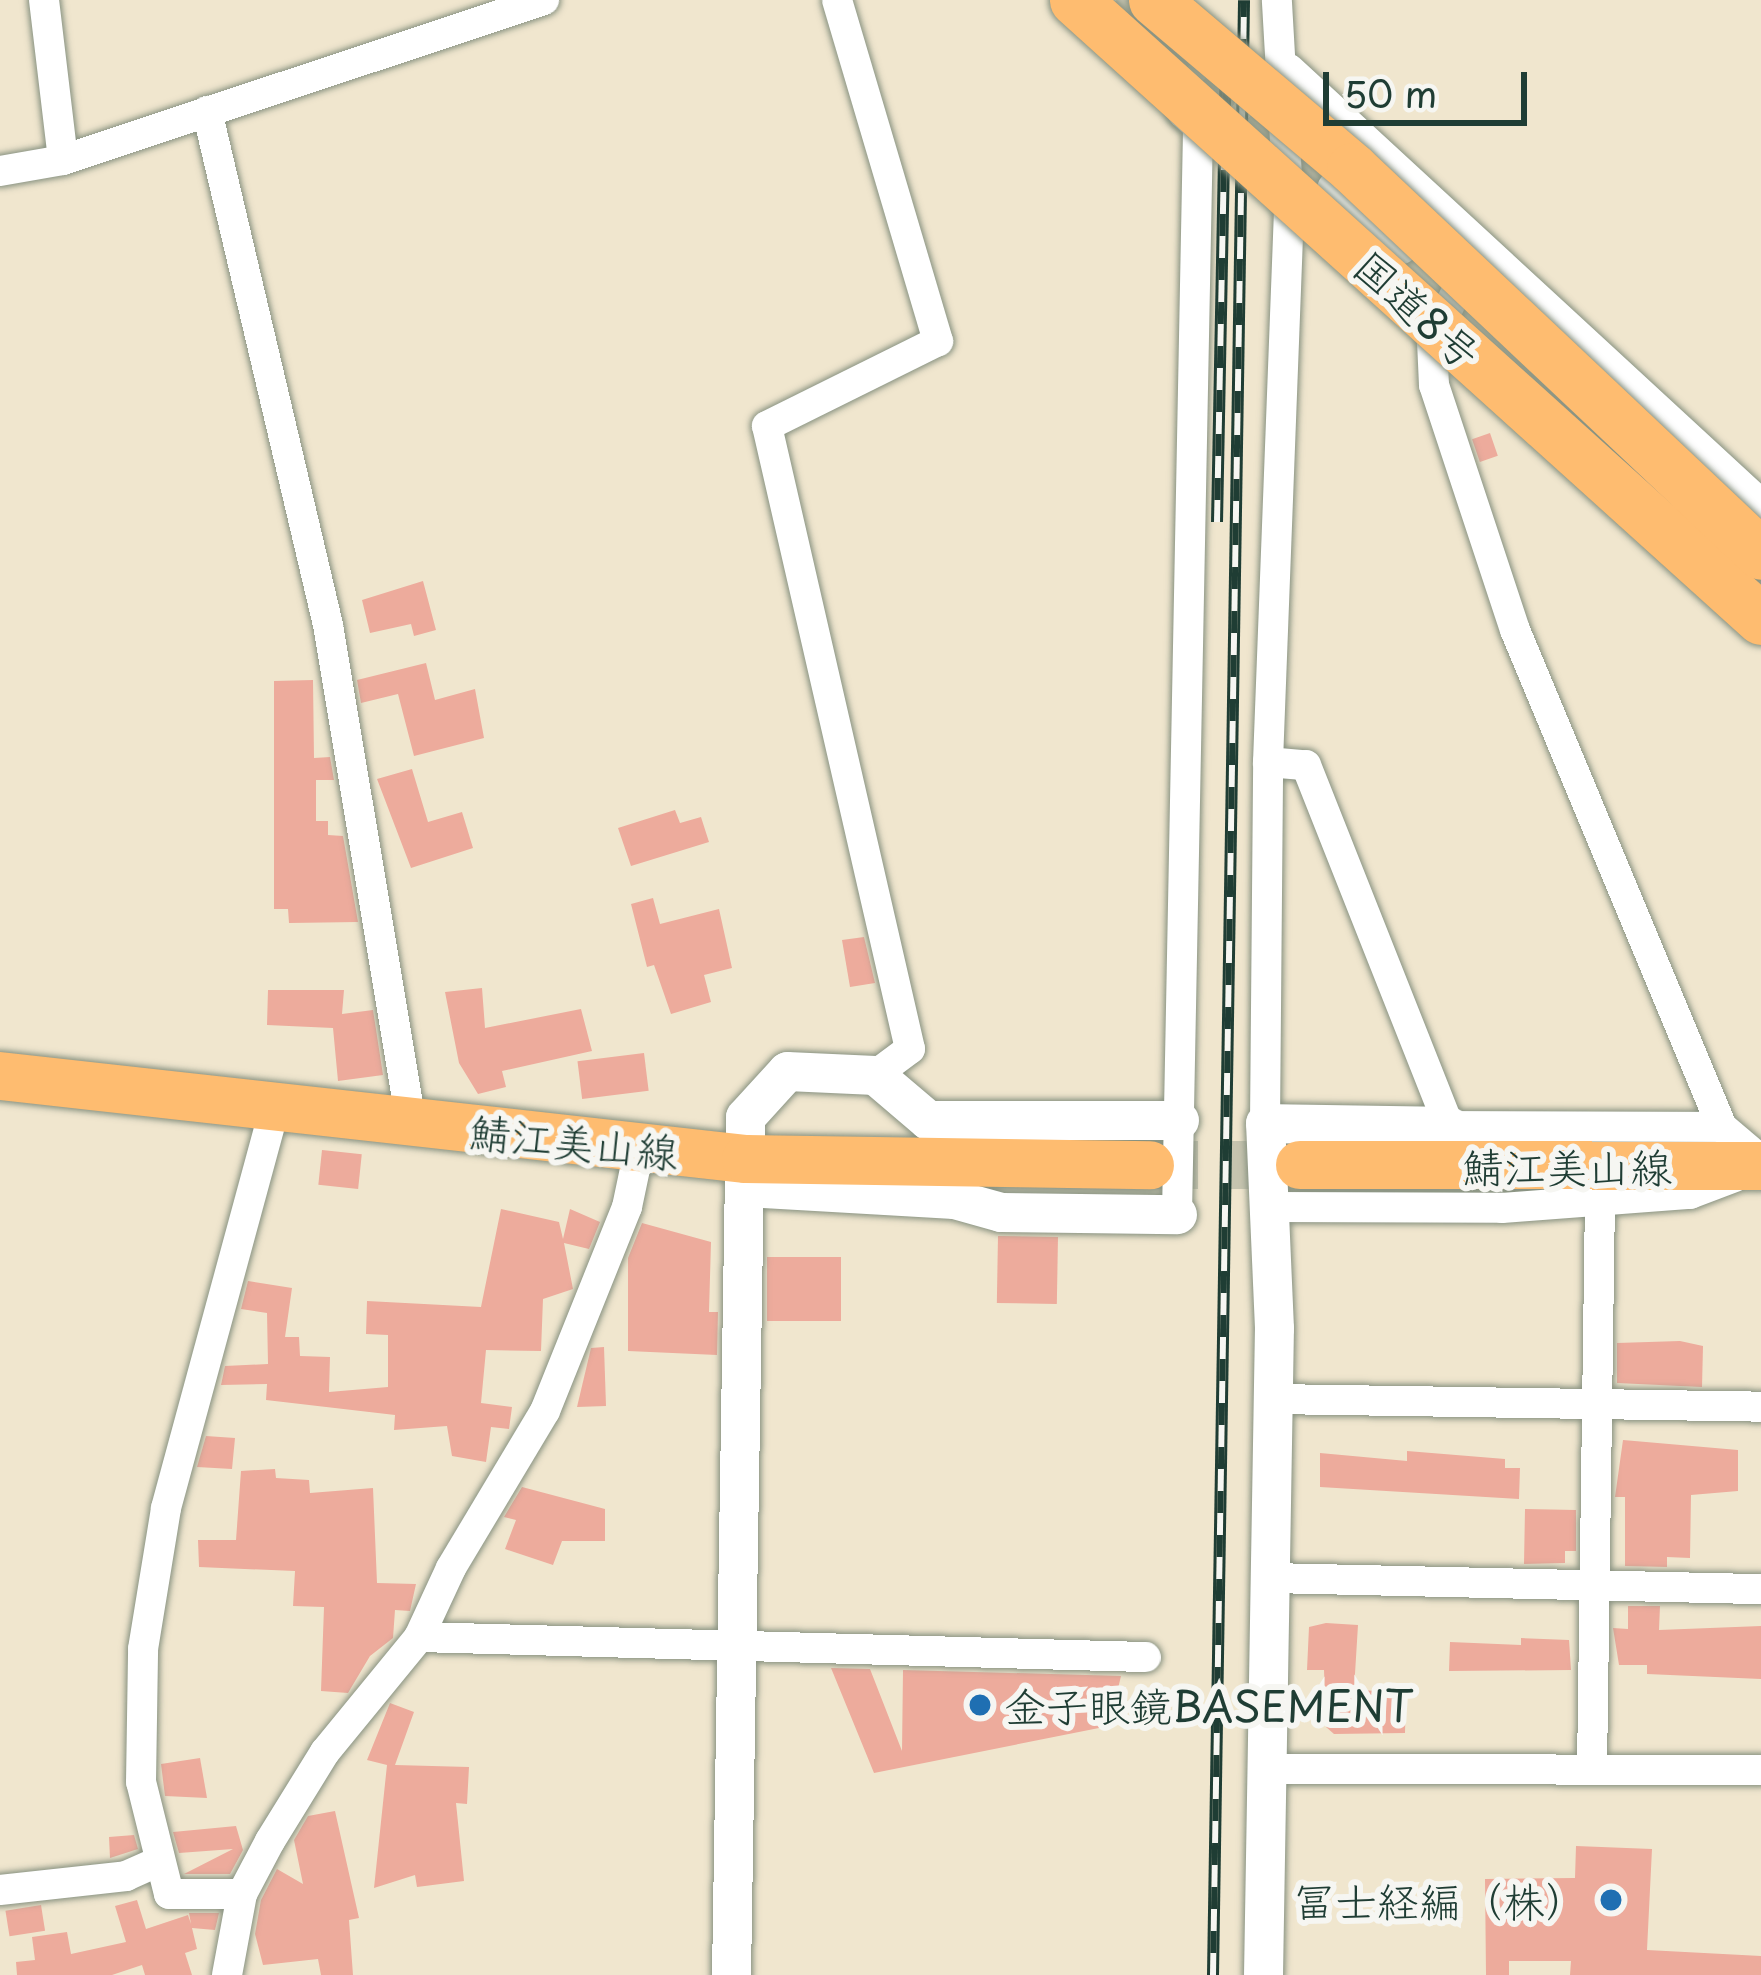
<!DOCTYPE html>
<meta charset="utf-8">
<style>
body{margin:0}
#map{position:relative;width:1761px;height:1975px;overflow:hidden;background:#f0e6ce;font-family:"Playpen Sans","Klee One",sans-serif}
div>[style]{position:absolute}
[style*='--x']{left:calc(var(--x)*1px);top:calc(var(--y)*1px);width:calc(var(--w)*1px);rotate:calc(var(--a)*1deg)}
.building>*{inset:0;background:#edab9c;transform-origin:0 0}
.tertiary-tunnel>*{height:39px;margin-top:-19.5px;transform-origin:0;background:repeating-linear-gradient(90deg,#c6c4af 0 39px,transparent 0 59px)}
.primary-tunnel>*{height:48px;margin-top:-24px;transform-origin:0;background:repeating-linear-gradient(90deg,#c6c4af 0 48px,transparent 0 72px)}
.roads{filter:drop-shadow(0 0 3px #889281) drop-shadow(0 0 3px #889281)}
.minor>*{height:30px;margin:-15px;padding:0 15px;transform-origin:15px;border-radius:15px;background:#fff}
.tertiary>*{height:39px;margin:-19.5px;padding:0 19.5px;transform-origin:19.5px;border-radius:19.5px;background:#fff}
.primary>*{height:48px;margin:-24px;padding:0 24px;transform-origin:24px;border-radius:24px;background:#febc70}
.rail>*{height:12px;margin-top:-6px;transform-origin:0;background:repeating-linear-gradient(90deg,#f6f6f2 0 22px,#1f3d34 0 44px);box-sizing:border-box;border-block:3px solid #1f3d34}
.bridges{filter:drop-shadow(0 0 3px #889281) drop-shadow(0 0 3px #889281)}
.trunk-bridge>*{height:51px;margin:-25.5px;padding:0 25.5px;transform-origin:25.5px;border-radius:25.5px;background:#febc70}
.dots>*{width:33px;height:33px;translate:-50% -50%;box-sizing:border-box;border:6px solid #f6f6f2;border-radius:50%}
span{translate:-50% -50%;white-space:nowrap;text-align:center;line-height:1.15;-webkit-text-stroke:12px #f6f6f2;paint-order:stroke}
.street-label{font-size:42px;color:#1f3d34}
.poi-label{font-size:42px;color:#1f3d34}
.left{translate:0 -50%;text-align:left}
.right{translate:-100% -50%;text-align:right}
.scale{position:absolute;left:1323px;top:72px;width:204px;height:54px;box-sizing:border-box;border:6px solid #1f3d34;border-top:0;padding-left:15px;font-size:36px;line-height:42px;white-space:nowrap;color:#1f3d34;-webkit-text-stroke:9px #f6f6f2;paint-order:stroke}
</style>
<div id="map">
<div class="building">
<div style="left:1490px;top:433px;width:24px;height:19px;rotate:71deg"></div>
<div style="clip-path:polygon(423px 581px,436px 630px,414px 636px,411px 624px,370px 633px,362px 600px)"></div>
<div style="clip-path:polygon(426px 663px,435px 700px,475px 689px,484px 738px,414px 756px,398px 694px,361px 703px,357px 680px)"></div>
<div style="clip-path:polygon(313px 680px,314px 758px,330px 757px,334px 780px,316px 780px,316px 821px,328px 821px,328px 835px,343px 836px,358px 922px,289px 923px,288px 909px,274px 909px,274px 681px)"></div>
<div style="clip-path:polygon(412px 769px,428px 822px,462px 812px,473px 848px,411px 868px,377px 779px)"></div>
<div style="clip-path:polygon(675px 810px,680px 823px,701px 817px,709px 842px,631px 866px,618px 828px)"></div>
<div style="clip-path:polygon(653px 898px,660px 924px,719px 909px,732px 968px,704px 975px,711px 1002px,671px 1014px,654px 965px,647px 967px,631px 904px)"></div>
<div style="clip-path:polygon(864px 937px,875px 983px,850px 987px,842px 940px)"></div>
<div style="clip-path:polygon(482px 988px,485px 1028px,581px 1009px,592px 1051px,502px 1071px,506px 1087px,478px 1094px,459px 1063px,445px 992px)"></div>
<div style="clip-path:polygon(268px 990px,344px 990px,342px 1014px,373px 1010px,383px 1075px,338px 1081px,333px 1028px,267px 1025px)"></div>
<div style="left:644px;top:1053px;width:38px;height:67px;rotate:83deg"></div>
<div style="left:322px;top:1150px;width:40px;height:35px;rotate:6deg"></div>
<div style="clip-path:polygon(501px 1209px,559px 1222px,563px 1239px,570px 1209px,600px 1222px,589px 1249px,564px 1243px,573px 1289px,543px 1299px,541px 1351px,486px 1350px,481px 1403px,512px 1407px,509px 1429px,491px 1427px,486px 1462px,452px 1456px,447px 1426px,394px 1430px,395px 1415px,266px 1400px,267px 1384px,221px 1385px,225px 1366px,268px 1364px,267px 1313px,241px 1309px,248px 1281px,292px 1288px,285px 1337px,299px 1337px,300px 1356px,330px 1357px,329px 1392px,388px 1387px,388px 1335px,366px 1334px,367px 1301px,481px 1307px)"></div>
<div style="clip-path:polygon(642px 1223px,711px 1242px,709px 1312px,718px 1312px,717px 1355px,628px 1351px,628px 1258px)"></div>
<div style="left:998px;top:1236px;width:60px;height:67px;rotate:1deg"></div>
<div style="left:841px;top:1257px;width:64px;height:74px;rotate:90deg"></div>
<div style="clip-path:polygon(1680px 1341px,1703px 1346px,1702px 1387px,1617px 1383px,1617px 1343px)"></div>
<div style="clip-path:polygon(604px 1347px,606px 1406px,577px 1407px,591px 1348px)"></div>
<div style="clip-path:polygon(206px 1436px,235px 1438px,232px 1469px,197px 1467px)"></div>
<div style="clip-path:polygon(1623px 1440px,1738px 1450px,1738px 1491px,1691px 1495px,1690px 1558px,1667px 1557px,1667px 1567px,1625px 1566px,1625px 1497px,1615px 1497px)"></div>
<div style="clip-path:polygon(1407px 1451px,1505px 1459px,1505px 1468px,1520px 1468px,1519px 1499px,1320px 1487px,1320px 1453px,1407px 1461px)"></div>
<div style="clip-path:polygon(275px 1469px,276px 1478px,309px 1480px,310px 1493px,373px 1488px,377px 1583px,416px 1584px,410px 1611px,395px 1610px,393px 1638px,370px 1656px,348px 1693px,321px 1691px,324px 1607px,293px 1606px,295px 1571px,199px 1567px,198px 1540px,236px 1540px,241px 1471px)"></div>
<div style="clip-path:polygon(522px 1487px,605px 1509px,605px 1541px,562px 1541px,553px 1565px,505px 1549px,516px 1520px,504px 1517px)"></div>
<div style="clip-path:polygon(1525px 1509px,1576px 1510px,1576px 1551px,1565px 1551px,1565px 1563px,1524px 1564px)"></div>
<div style="clip-path:polygon(1628px 1606px,1660px 1606px,1659px 1630px,1761px 1626px,1761px 1679px,1647px 1674px,1647px 1665px,1619px 1665px,1613px 1628px,1628px 1629px)"></div>
<div style="clip-path:polygon(1326px 1623px,1358px 1625px,1354px 1690px,1406px 1692px,1405px 1733px,1334px 1734px,1326px 1727px,1324px 1670px,1307px 1670px,1309px 1627px)"></div>
<div style="clip-path:polygon(1521px 1638px,1569px 1640px,1571px 1670px,1449px 1671px,1450px 1642px,1521px 1645px)"></div>
<div style="clip-path:polygon(831px 1668px,870px 1669px,902px 1751px,903px 1670px,1121px 1676px,1109px 1726px,874px 1773px)"></div>
<div style="clip-path:polygon(390px 1703px,414px 1712px,395px 1765px,469px 1767px,467px 1804px,456px 1803px,464px 1881px,417px 1887px,415px 1875px,374px 1888px,387px 1765px,367px 1760px)"></div>
<div style="clip-path:polygon(200px 1758px,207px 1798px,165px 1796px,161px 1764px)"></div>
<div style="clip-path:polygon(335px 1811px,359px 1918px,349px 1920px,353px 1975px,321px 1975px,318px 1959px,263px 1965px,255px 1934px,261px 1900px,277px 1869px,303px 1884px,294px 1840px,308px 1816px)"></div>
<div style="clip-path:polygon(236px 1826px,243px 1850px,230px 1874px,184px 1874px,233px 1849px,179px 1853px,173px 1832px)"></div>
<div style="clip-path:polygon(134px 1835px,138px 1849px,110px 1858px,109px 1837px)"></div>
<div style="clip-path:polygon(1576px 1846px,1652px 1849px,1647px 1950px,1761px 1956px,1761px 1975px,1570px 1975px,1571px 1961px,1509px 1961px,1509px 1975px,1486px 1975px,1485px 1879px,1575px 1878px)"></div>
<div style="clip-path:polygon(137px 1900px,146px 1929px,188px 1915px,191px 1924px,189px 1913px,219px 1913px,215px 1930px,192px 1928px,197px 1949px,185px 1953px,192px 1975px,145px 1975px,142px 1965px,112px 1975px,17px 1975px,16px 1962px,35px 1960px,32px 1937px,67px 1932px,71px 1954px,126px 1942px,115px 1906px)"></div>
<div style="left:41px;top:1905px;width:26px;height:36px;rotate:81deg"></div>
</div>
<div class="tertiary-tunnel">
<div style="--x:1116;--y:0;--w:290;--a:40.7"></div>
</div>
<div class="primary-tunnel">
<div style="--x:1150;--y:1165;--w:150;--a:0"></div>
</div>
<div class="roads">
<div class="minor">
<div style="--x:44;--y:0;--w:161;--a:83.2"></div>
<div style="--x:837;--y:0;--w:356;--a:73.5"></div>
<div style="--x:938;--y:341;--w:191;--a:153.6"></div>
<div style="--x:767;--y:426;--w:639;--a:77.07"></div>
<div style="--x:910;--y:1049;--w:44;--a:143.4"></div>
<div style="--x:207;--y:111;--w:528;--a:76.75"></div>
<div style="--x:328;--y:625;--w:504;--a:80.52"></div>
<div style="--x:0;--y:171;--w:64;--a:-9.9"></div>
<div style="--x:63;--y:160;--w:507;--a:-18.4"></div>
<div style="--x:1470;--y:264;--w:86;--a:116.3"></div>
<div style="--x:1432;--y:341;--w:44;--a:87.4"></div>
<div style="--x:1434;--y:385;--w:258;--a:71.7"></div>
<div style="--x:1515;--y:630;--w:538;--a:67.39"></div>
<div style="--x:1722;--y:1127;--w:51;--a:40.2"></div>
<div style="--x:1268;--y:762;--w:38;--a:5"></div>
<div style="--x:1306;--y:765;--w:388;--a:68.4"></div>
<div style="--x:1449;--y:1126;--w:273;--a:0.2"></div>
<div style="--x:1265;--y:1123;--w:361;--a:-89.5"></div>
<div style="--x:1268;--y:762;--w:551;--a:-87.82"></div>
<div style="--x:1289;--y:211;--w:211;--a:-93.3"></div>
<div style="--x:1271;--y:1207;--w:231;--a:0.2"></div>
<div style="--x:1502;--y:1208;--w:189;--a:-4.3"></div>
<div style="--x:1690;--y:1194;--w:48;--a:-20.7"></div>
<div style="--x:1177;--y:1214;--w:1088;--a:-88.89"></div>
<div style="--x:1198;--y:126;--w:20;--a:-139"></div>
<div style="--x:1273;--y:1399;--w:488;--a:0.9"></div>
<div style="--x:1270;--y:1578;--w:491;--a:1.3"></div>
<div style="--x:419;--y:1637;--w:727;--a:1.58"></div>
<div style="--x:1266;--y:1769;--w:495;--a:0.1"></div>
<div style="--x:1592;--y:1770;--w:574;--a:-89.2"></div>
<div style="--x:0;--y:1890;--w:127;--a:-6.3"></div>
<div style="--x:126;--y:1876;--w:34;--a:-24"></div>
<div style="--x:242;--y:1894;--w:73;--a:180"></div>
<div style="--x:169;--y:1894;--w:115;--a:-104"></div>
<div style="--x:141;--y:1782;--w:133;--a:-89.1"></div>
<div style="--x:143;--y:1649;--w:143;--a:-80.7"></div>
<div style="--x:166;--y:1508;--w:417;--a:-74.8"></div>
<div style="--x:227;--y:1975;--w:82;--a:-79.5"></div>
<div style="--x:242;--y:1894;--w:60;--a:-62.2"></div>
<div style="--x:270;--y:1841;--w:105;--a:-58.3"></div>
<div style="--x:325;--y:1752;--w:149;--a:-50.7"></div>
<div style="--x:419;--y:1637;--w:76;--a:-65.1"></div>
<div style="--x:451;--y:1568;--w:183;--a:-59.1"></div>
<div style="--x:545;--y:1411;--w:220;--a:-68.1"></div>
<div style="--x:627;--y:1207;--w:58;--a:-78.1"></div>
</div>
<div class="tertiary">
<div style="--x:1286;--y:72;--w:646;--a:42.68"></div>
<div style="--x:1336;--y:189;--w:84;--a:41.6"></div>
<div style="--x:746;--y:1187;--w:208;--a:3.3"></div>
<div style="--x:954;--y:1199;--w:49;--a:15.5"></div>
<div style="--x:1001;--y:1212;--w:176;--a:0.7"></div>
<div style="--x:731;--y:1975;--w:858;--a:-89.07"></div>
<div style="--x:745;--y:1117;--w:62;--a:-47.6"></div>
<div style="--x:787;--y:1071;--w:88;--a:2.6"></div>
<div style="--x:875;--y:1075;--w:70;--a:40.3"></div>
<div style="--x:928;--y:1120;--w:251;--a:0"></div>
<div style="--x:1263;--y:1975;--w:647;--a:-89.03"></div>
<div style="--x:1274;--y:1328;--w:205;--a:-92.5"></div>
<div style="--x:1265;--y:1123;--w:184;--a:0.9"></div>
</div>
<div class="primary">
<div style="--x:0;--y:1076;--w:751;--a:6.35"></div>
<div style="--x:746;--y:1159;--w:404;--a:0.9"></div>
<div style="--x:1300;--y:1165;--w:461;--a:0.1"></div>
</div>
</div>
<div class="rail">
<div style="--x:1217;--y:522;--w:480;--a:-88.9"></div>
<div style="--x:1213;--y:1975;--w:1975;--a:-89.1"></div>
</div>
<div class="bridges">
<div class="trunk-bridge">
<div style="--x:1075;--y:0;--w:924;--a:42.06"></div>
<div style="--x:1154;--y:0;--w:260;--a:40.3"></div>
<div style="--x:1352;--y:168;--w:562;--a:43.34"></div>
</div>
</div>
<div class="dots">
<div style="left:980px;top:1705px;background:#1f6fb2"></div>
<div style="left:1611px;top:1900px;background:#1f6fb2"></div>
</div>
<div class="street-label">
<span style="left:1418px;top:309px;rotate:42deg">国道8号</span>
<span style="left:574px;top:1141px;rotate:6deg">鯖江美山線</span>
<span style="left:1567px;top:1166px">鯖江美山線</span>
</div>
<div class="poi-label">
<span class="left" style="left:1004px;top:1705px">金子眼鏡BASEMENT</span>
<span class="right" style="left:1587px;top:1900px">冨士経編（株）</span>
</div>
<div class="scale">50 m</div>
</div>
